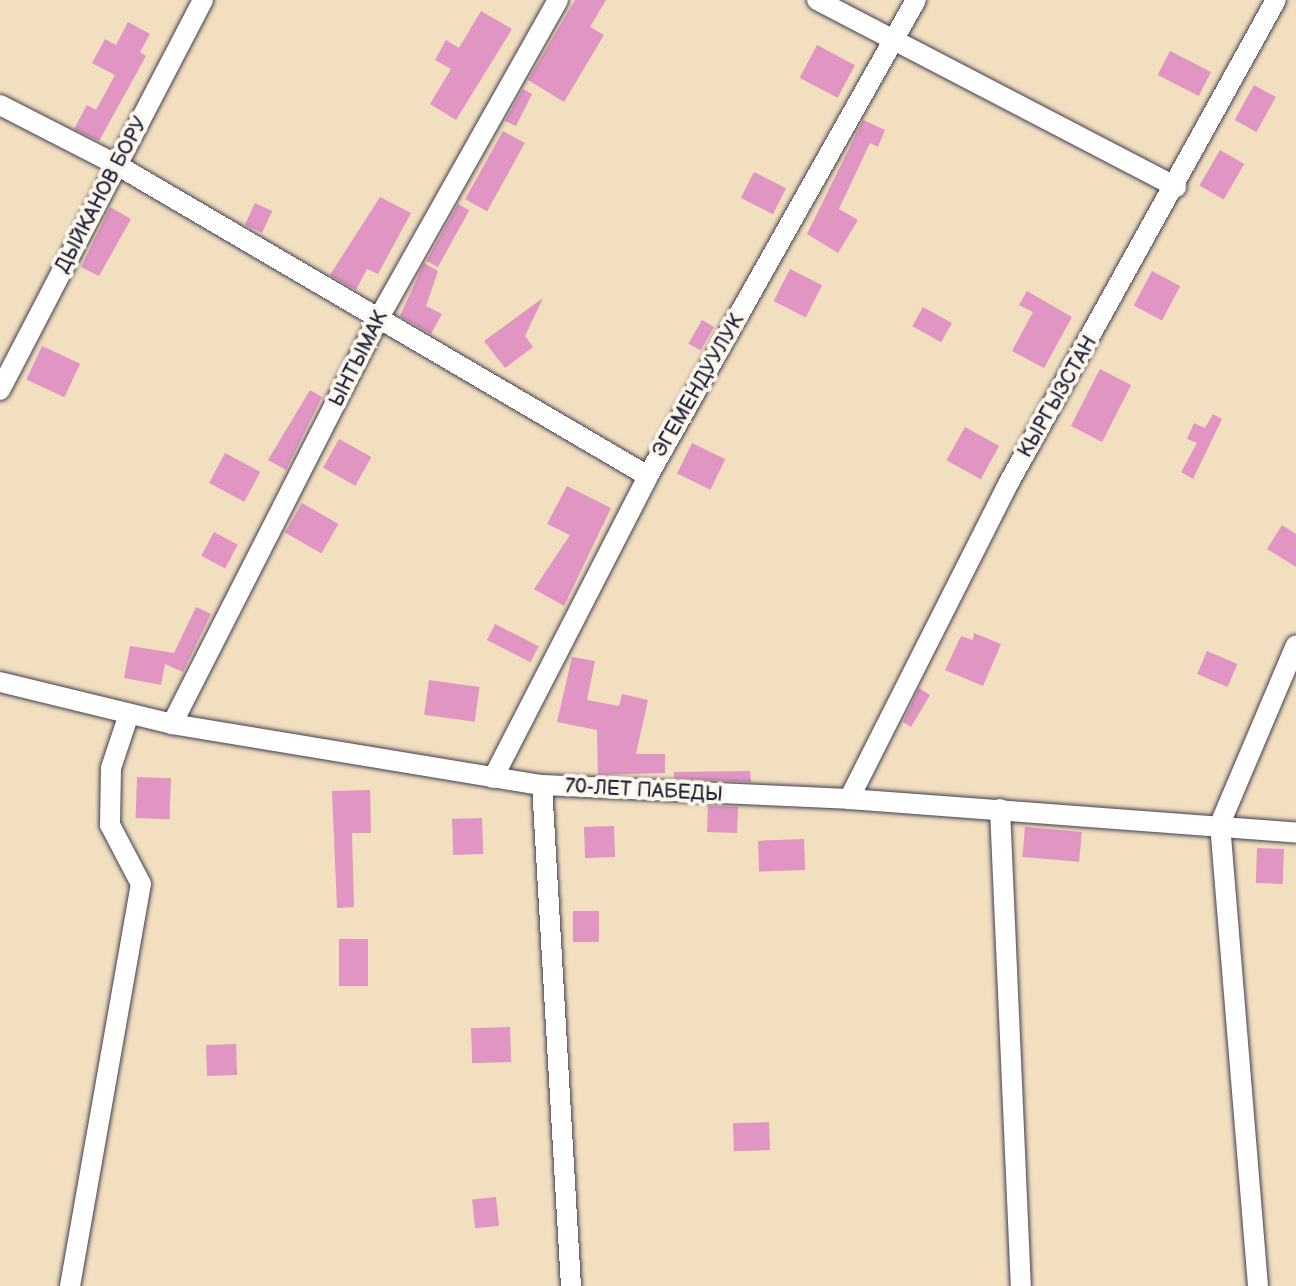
<!DOCTYPE html>
<meta charset="utf-8">
<style>
body{margin:0}
#map{position:relative;width:1296px;height:1286px;overflow:hidden;background:#f2dfc0;font-family:"Balsamiq Sans",sans-serif}
div>[style]{position:absolute}
[style*='--x']{left:calc(var(--x)*1px);top:calc(var(--y)*1px);width:calc(var(--w)*1px);rotate:calc(var(--a)*1deg)}
.building>*{inset:0;background:#e095c3;transform-origin:0 0}
.roads{filter:drop-shadow(0 0 2px #413e4f) drop-shadow(0 0 2px #413e4f)}
.street>*{height:20px;margin:-10px;padding:0 10px;transform-origin:10px;border-radius:10px;background:#fff}
span{translate:-50% -50%;white-space:nowrap;text-align:center;line-height:1.15;-webkit-text-stroke:8px #fbf7ec;paint-order:stroke}
.street-label{font-size:20px;color:#22223b}
</style>
<div id="map">
<div class="building">
<div style="clip-path:polygon(575px 0,606px 0,590px 27px,604px 35px,564px 102px,528px 80px)"></div>
<div style="clip-path:polygon(481px 11px,512px 29px,456px 120px,430px 104px,451px 69px,435px 60px,446px 40px,459px 48px)"></div>
<div style="clip-path:polygon(128px 22px,150px 34px,140px 52px,146px 56px,99px 141px,74px 129px,87px 105px,96px 110px,115px 75px,92px 63px,105px 39px,116px 45px)"></div>
<div style="left:817px;top:45px;width:43px;height:37px;rotate:28deg"></div>
<div style="left:1170px;top:51px;width:46px;height:27px;rotate:27deg"></div>
<div style="left:1254px;top:85px;width:25px;height:40px;rotate:29deg"></div>
<div style="clip-path:polygon(523px 89px,532px 94px,516px 126px,505px 121px)"></div>
<div style="clip-path:polygon(863px 120px,885px 130px,878px 147px,870px 143px,839px 209px,858px 220px,838px 253px,807px 234px)"></div>
<div style="left:503px;top:131px;width:25px;height:78px;rotate:29deg"></div>
<div style="left:1220px;top:150px;width:28px;height:41px;rotate:30deg"></div>
<div style="left:754px;top:172px;width:36px;height:29px;rotate:27deg"></div>
<div style="clip-path:polygon(380px 197px,411px 213px,378px 274px,367px 269px,356px 290px,330px 275px)"></div>
<div style="left:255px;top:203px;width:19px;height:24px;rotate:25deg"></div>
<div style="left:458px;top:204px;width:13px;height:65px;rotate:29deg"></div>
<div style="clip-path:polygon(110px 207px,131px 219px,99px 276px,81px 267px)"></div>
<div style="clip-path:polygon(424px 263px,438px 271px,426px 306px,442px 314px,431px 334px,400px 316px)"></div>
<div style="left:790px;top:269px;width:36px;height:36px;rotate:27deg"></div>
<div style="left:1152px;top:271px;width:32px;height:39px;rotate:28deg"></div>
<div style="clip-path:polygon(1027px 291px,1072px 317px,1044px 368px,1012px 351px,1033px 312px,1019px 305px)"></div>
<div style="clip-path:polygon(543px 298px,525px 336px,533px 347px,505px 368px,484px 341px)"></div>
<div style="left:923px;top:307px;width:33px;height:22px;rotate:29deg"></div>
<div style="left:702px;top:320px;width:14px;height:27px;rotate:30deg"></div>
<div style="left:42px;top:346px;width:42px;height:37px;rotate:25deg"></div>
<div style="left:1100px;top:369px;width:35px;height:64px;rotate:27deg"></div>
<div style="clip-path:polygon(310px 390px,322px 397px,286px 470px,268px 460px)"></div>
<div style="clip-path:polygon(1213px 414px,1222px 419px,1193px 479px,1181px 472px,1197px 443px,1187px 439px,1194px 423px,1205px 428px)"></div>
<div style="left:965px;top:427px;width:39px;height:38px;rotate:29deg"></div>
<div style="left:339px;top:439px;width:37px;height:33px;rotate:29deg"></div>
<div style="left:692px;top:443px;width:37px;height:34px;rotate:26deg"></div>
<div style="left:225px;top:453px;width:40px;height:34px;rotate:28deg"></div>
<div style="clip-path:polygon(567px 486px,611px 508px,564px 606px,534px 589px,570px 535px,547px 524px)"></div>
<div style="left:302px;top:503px;width:42px;height:34px;rotate:30deg"></div>
<div style="clip-path:polygon(1282px 525px,1296px 534px,1296px 567px,1267px 549px)"></div>
<div style="left:214px;top:532px;width:27px;height:27px;rotate:28deg"></div>
<div style="clip-path:polygon(196px 607px,211px 614px,183px 672px,165px 664px,161px 685px,124px 678px,130px 646px,174px 653px)"></div>
<div style="left:495px;top:624px;width:49px;height:18px;rotate:27deg"></div>
<div style="clip-path:polygon(974px 633px,1001px 644px,983px 686px,945px 670px,961px 636px,973px 640px)"></div>
<div style="left:1207px;top:651px;width:33px;height:25px;rotate:23deg"></div>
<div style="clip-path:polygon(572px 657px,595px 661px,587px 700px,619px 706px,622px 694px,648px 700px,636px 754px,665px 754px,665px 773px,598px 775px,597px 730px,557px 722px)"></div>
<div style="left:429px;top:680px;width:51px;height:35px;rotate:8deg"></div>
<div style="clip-path:polygon(919px 688px,930px 695px,911px 727px,903px 722px)"></div>
<div style="clip-path:polygon(750px 771px,751px 782px,674px 778px,674px 772px)"></div>
<div style="left:137px;top:777px;width:34px;height:41px;rotate:2deg"></div>
<div style="clip-path:polygon(370px 790px,371px 833px,352px 833px,354px 907px,337px 908px,332px 791px)"></div>
<div style="left:708px;top:806px;width:30px;height:26px;rotate:2deg"></div>
<div style="left:482px;top:818px;width:36px;height:30px;rotate:88deg"></div>
<div style="left:614px;top:826px;width:31px;height:30px;rotate:88deg"></div>
<div style="left:1025px;top:827px;width:57px;height:30px;rotate:5deg"></div>
<div style="left:804px;top:839px;width:31px;height:46px;rotate:88deg"></div>
<div style="left:1257px;top:848px;width:27px;height:35px;rotate:2deg"></div>
<div style="left:573px;top:911px;width:26px;height:31px"></div>
<div style="left:339px;top:939px;width:29px;height:47px"></div>
<div style="left:510px;top:1027px;width:35px;height:39px;rotate:88deg"></div>
<div style="left:236px;top:1044px;width:31px;height:30px;rotate:88deg"></div>
<div style="left:769px;top:1122px;width:28px;height:36px;rotate:88deg"></div>
<div style="left:496px;top:1197px;width:29px;height:24px;rotate:84deg"></div>
</div>
<div class="roads">
<div class="street">
<div style="--x:817;--y:0;--w:405;--a:27.5"></div>
<div style="--x:0;--y:105;--w:131;--a:27.1"></div>
<div style="--x:117;--y:165;--w:615;--a:30.36"></div>
<div style="--x:0;--y:390;--w:440;--a:-62.5"></div>
<div style="--x:0;--y:682;--w:177;--a:13.7"></div>
<div style="--x:172;--y:724;--w:375;--a:9.4"></div>
<div style="--x:542;--y:785;--w:307;--a:2.6"></div>
<div style="--x:849;--y:799;--w:448;--a:4.3"></div>
<div style="--x:172;--y:724;--w:450;--a:-63"></div>
<div style="--x:376;--y:323;--w:371;--a:-60.6"></div>
<div style="--x:493;--y:778;--w:339;--a:-62.8"></div>
<div style="--x:648;--y:476;--w:546;--a:-60.62"></div>
<div style="--x:542;--y:785;--w:502;--a:86.69"></div>
<div style="--x:849;--y:799;--w:351;--a:-63.2"></div>
<div style="--x:1007;--y:486;--w:555;--a:-61.04"></div>
<div style="--x:1000;--y:809;--w:477;--a:87.5"></div>
<div style="--x:70;--y:1286;--w:408;--a:-80"></div>
<div style="--x:141;--y:884;--w:67;--a:-117.7"></div>
<div style="--x:110;--y:825;--w:57;--a:-89"></div>
<div style="--x:111;--y:768;--w:57;--a:-71.6"></div>
<div style="--x:1258;--y:1286;--w:464;--a:-94.7"></div>
<div style="--x:1220;--y:824;--w:194;--a:-67"></div>
</div>
</div>
<div class="street-label">
<span style="left:102px;top:195px;rotate:-62deg">ДЫЙКАНОВ БОРУ</span>
<span style="left:359px;top:359px;rotate:-63deg">ЫНТЫМАК</span>
<span style="left:699px;top:386px;rotate:-60deg">ЭГЕМЕНДУУЛУК</span>
<span style="left:1058px;top:397px;rotate:-60deg">КЫРГЫЗСТАН</span>
<span style="left:644px;top:791px;rotate:3deg">70-ЛЕТ ПАБЕДЫ</span>
</div>
</div>
